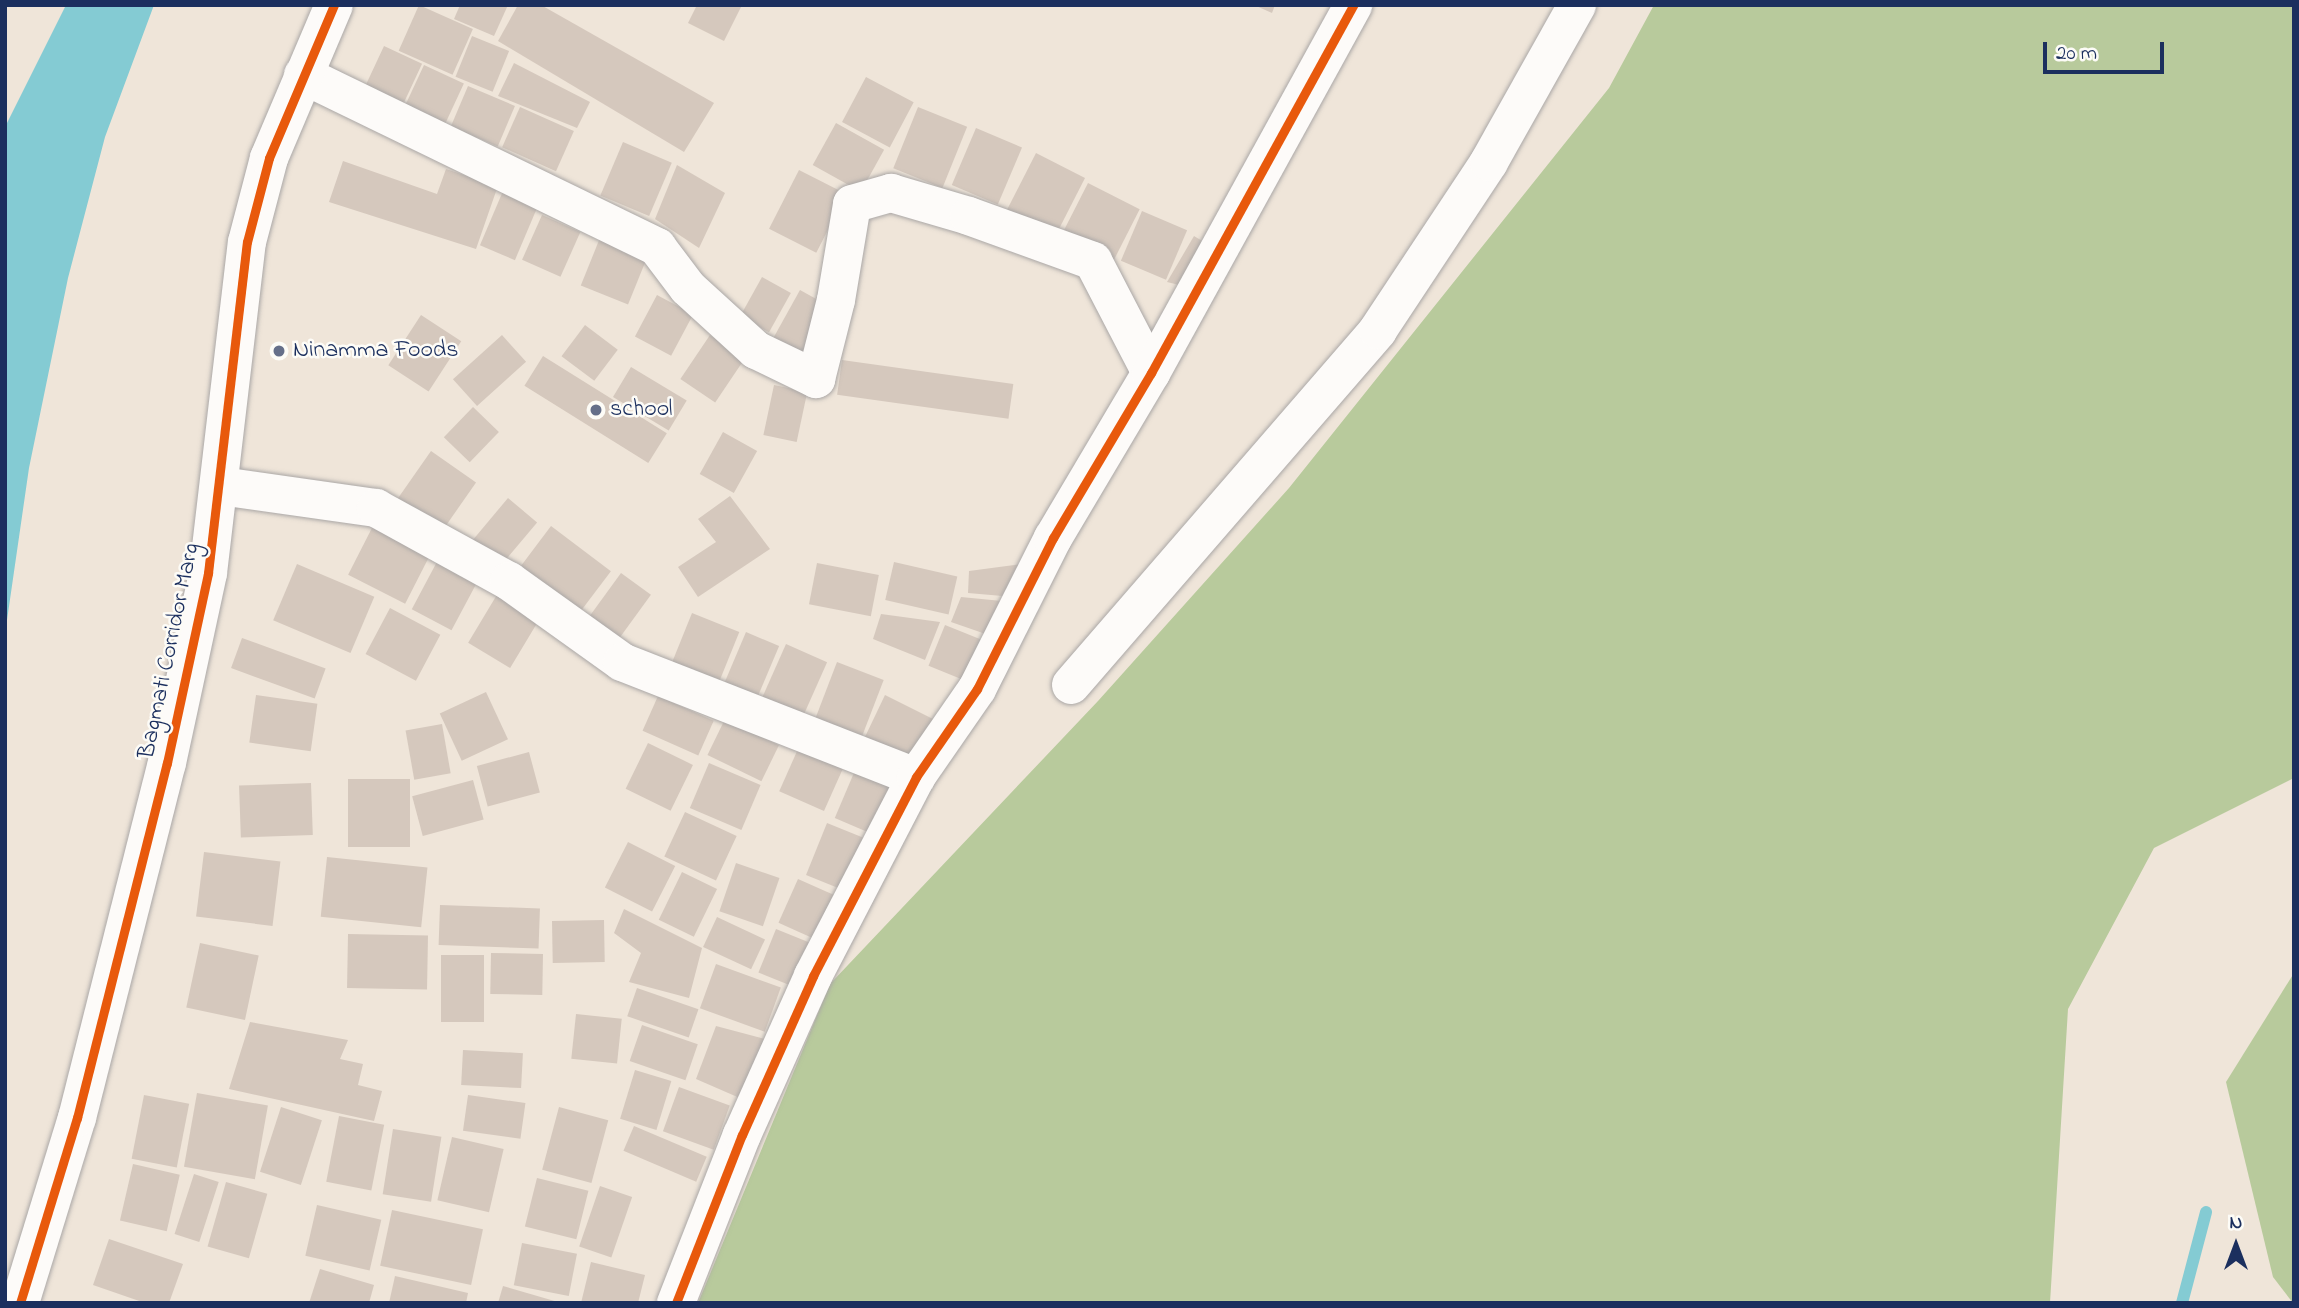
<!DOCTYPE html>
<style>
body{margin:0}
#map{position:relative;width:2299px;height:1308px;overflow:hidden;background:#efe5d9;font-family:"Indie Flower",sans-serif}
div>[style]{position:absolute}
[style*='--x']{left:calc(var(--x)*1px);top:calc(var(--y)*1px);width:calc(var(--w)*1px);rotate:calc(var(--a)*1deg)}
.forest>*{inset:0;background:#b8ca9c}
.water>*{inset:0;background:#84cbd3}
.stream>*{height:12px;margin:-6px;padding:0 6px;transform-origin:6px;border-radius:6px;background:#84cbd3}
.building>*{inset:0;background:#d5c8bd;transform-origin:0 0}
.roads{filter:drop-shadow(0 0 2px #aaa7a6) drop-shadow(0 0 2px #aaa7a6)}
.minor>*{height:38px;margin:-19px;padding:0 19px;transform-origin:19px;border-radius:19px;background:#fdfbf9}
.tertiary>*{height:38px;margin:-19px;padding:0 19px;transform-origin:19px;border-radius:19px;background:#fdfbf9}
.cycleway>*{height:9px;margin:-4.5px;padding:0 4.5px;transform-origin:4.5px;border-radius:4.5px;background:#e8590c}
.dots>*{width:19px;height:19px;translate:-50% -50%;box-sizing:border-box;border:4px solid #fdfcf7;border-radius:50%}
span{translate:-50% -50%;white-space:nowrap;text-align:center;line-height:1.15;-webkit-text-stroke:5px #fdfcf7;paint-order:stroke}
.poi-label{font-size:24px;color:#1b2f5e}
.left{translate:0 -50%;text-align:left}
.street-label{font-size:24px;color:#1b2f5e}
.frame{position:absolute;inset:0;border:7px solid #1b2f5e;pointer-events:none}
.north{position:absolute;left:2201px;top:1210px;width:70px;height:70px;-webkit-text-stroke:5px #fdfcf7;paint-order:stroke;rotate:0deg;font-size:19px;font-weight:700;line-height:28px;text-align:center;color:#1b2f5e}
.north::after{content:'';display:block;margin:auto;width:24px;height:32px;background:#1b2f5e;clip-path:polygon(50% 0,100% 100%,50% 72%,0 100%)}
.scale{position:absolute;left:2043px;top:42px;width:121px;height:32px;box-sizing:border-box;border:4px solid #1b2f5e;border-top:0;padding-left:9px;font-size:21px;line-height:24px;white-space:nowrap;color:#1b2f5e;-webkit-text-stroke:5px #fdfcf7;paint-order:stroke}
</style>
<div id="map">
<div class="forest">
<div style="clip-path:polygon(1654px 5px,2294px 5px,2294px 778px,2154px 848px,2068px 1009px,2050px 1303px,698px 1303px,830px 984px,1098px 701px,1289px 488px,1609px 88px)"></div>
<div style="clip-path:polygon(2294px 973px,2294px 1303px,2293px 1303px,2273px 1277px,2226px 1082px)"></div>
</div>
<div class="water">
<div style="clip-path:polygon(66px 5px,154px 5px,105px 137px,68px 278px,29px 468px,5px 634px,5px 127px)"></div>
</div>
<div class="stream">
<div style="--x:2182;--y:1303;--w:94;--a:-75.2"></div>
</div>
<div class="building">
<div style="left:419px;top:5px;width:59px;height:50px;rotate:24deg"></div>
<div style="clip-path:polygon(460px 5px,508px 5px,494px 36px,454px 19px)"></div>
<div style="clip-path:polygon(518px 5px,541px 5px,714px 103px,684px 152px,498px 41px)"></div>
<div style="clip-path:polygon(697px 5px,742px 5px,724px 41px,688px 23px)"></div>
<div style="clip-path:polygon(1254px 5px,1275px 5px,1272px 13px)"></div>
<div style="left:472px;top:36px;width:40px;height:44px;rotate:22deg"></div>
<div style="left:384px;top:46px;width:42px;height:45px;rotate:25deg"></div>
<div style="clip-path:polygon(514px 63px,590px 102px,577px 128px,498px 96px)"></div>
<div style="left:424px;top:65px;width:44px;height:44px;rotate:25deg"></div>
<div style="left:866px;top:77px;width:54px;height:51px;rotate:28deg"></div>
<div style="left:468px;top:86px;width:51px;height:44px;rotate:23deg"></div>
<div style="left:520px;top:107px;width:59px;height:44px;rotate:24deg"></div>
<div style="left:918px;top:107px;width:53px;height:66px;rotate:22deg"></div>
<div style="left:836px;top:123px;width:55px;height:48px;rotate:29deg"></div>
<div style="left:976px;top:128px;width:50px;height:62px;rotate:23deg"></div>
<div style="left:623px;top:142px;width:53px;height:58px;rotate:23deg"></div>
<div style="left:1036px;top:153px;width:55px;height:68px;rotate:27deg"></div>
<div style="clip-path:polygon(343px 161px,437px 194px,446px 169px,473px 178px,501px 177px,476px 249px,329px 202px)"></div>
<div style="clip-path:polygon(677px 165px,725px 193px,699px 248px,655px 219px)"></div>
<div style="left:799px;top:170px;width:53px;height:66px;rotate:27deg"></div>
<div style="left:1088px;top:183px;width:58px;height:58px;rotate:27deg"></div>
<div style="left:503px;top:191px;width:38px;height:59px;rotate:23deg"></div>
<div style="left:1142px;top:211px;width:49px;height:54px;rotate:23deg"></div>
<div style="left:542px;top:215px;width:42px;height:49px;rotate:24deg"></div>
<div style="left:604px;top:228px;width:51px;height:62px;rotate:22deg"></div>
<div style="clip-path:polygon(1194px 236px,1212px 247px,1187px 287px,1167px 282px)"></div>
<div style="left:762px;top:277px;width:33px;height:45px;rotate:29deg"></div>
<div style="left:800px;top:290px;width:35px;height:57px;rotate:29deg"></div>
<div style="left:657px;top:295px;width:41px;height:47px;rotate:28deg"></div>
<div style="left:421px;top:315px;width:48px;height:60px;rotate:33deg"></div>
<div style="left:585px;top:325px;width:41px;height:39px;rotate:37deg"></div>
<div style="left:502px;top:335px;width:36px;height:66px;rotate:48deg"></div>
<div style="left:710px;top:335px;width:42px;height:53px;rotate:34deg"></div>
<div style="left:543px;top:356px;width:146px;height:35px;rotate:32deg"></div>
<div style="left:842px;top:360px;width:173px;height:35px;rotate:8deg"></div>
<div style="left:631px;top:367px;width:65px;height:35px;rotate:31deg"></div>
<div style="left:774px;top:385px;width:34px;height:51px;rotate:12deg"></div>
<div style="left:473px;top:407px;width:36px;height:42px;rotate:44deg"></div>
<div style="left:723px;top:432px;width:39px;height:48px;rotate:29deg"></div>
<div style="left:431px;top:451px;width:55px;height:60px;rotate:35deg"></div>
<div style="clip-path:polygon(730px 496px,770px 549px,698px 597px,678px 567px,716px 542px,698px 519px)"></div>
<div style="left:508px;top:498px;width:38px;height:57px;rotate:40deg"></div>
<div style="left:374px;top:524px;width:64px;height:57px;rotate:27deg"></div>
<div style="left:551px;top:526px;width:75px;height:55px;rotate:37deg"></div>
<div style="left:439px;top:558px;width:45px;height:58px;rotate:28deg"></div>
<div style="left:894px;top:562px;width:65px;height:39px;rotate:13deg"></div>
<div style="left:817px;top:563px;width:63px;height:42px;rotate:11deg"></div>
<div style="clip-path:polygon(1029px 563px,1014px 597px,968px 593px,969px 571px)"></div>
<div style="left:297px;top:564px;width:84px;height:61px;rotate:23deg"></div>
<div style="left:621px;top:573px;width:37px;height:60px;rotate:36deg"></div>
<div style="left:498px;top:593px;width:49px;height:58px;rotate:31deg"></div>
<div style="clip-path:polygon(961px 597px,1012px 602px,1000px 639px,951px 622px)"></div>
<div style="left:390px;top:608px;width:57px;height:52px;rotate:28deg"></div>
<div style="left:692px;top:613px;width:51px;height:62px;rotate:22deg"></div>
<div style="clip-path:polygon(881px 614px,940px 622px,925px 660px,873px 639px)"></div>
<div style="left:945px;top:625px;width:51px;height:44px;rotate:22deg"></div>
<div style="left:746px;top:632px;width:36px;height:64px;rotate:23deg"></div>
<div style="left:242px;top:638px;width:89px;height:32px;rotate:20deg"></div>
<div style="left:786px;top:644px;width:45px;height:64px;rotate:24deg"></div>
<div style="left:837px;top:662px;width:50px;height:62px;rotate:21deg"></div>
<div style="left:486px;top:692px;width:52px;height:51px;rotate:65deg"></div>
<div style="left:256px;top:695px;width:62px;height:48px;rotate:8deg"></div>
<div style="clip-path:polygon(885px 695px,945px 725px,920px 764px,864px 739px)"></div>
<div style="left:658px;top:696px;width:61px;height:38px;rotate:24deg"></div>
<div style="left:725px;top:719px;width:60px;height:40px;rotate:26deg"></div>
<div style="left:442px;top:724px;width:50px;height:37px;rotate:80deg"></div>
<div style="left:802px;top:740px;width:49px;height:56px;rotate:24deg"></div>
<div style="left:648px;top:743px;width:50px;height:51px;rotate:26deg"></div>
<div style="left:529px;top:752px;width:42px;height:54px;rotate:75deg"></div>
<div style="left:859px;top:761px;width:40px;height:62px;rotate:23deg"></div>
<div style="left:709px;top:763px;width:56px;height:49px;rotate:23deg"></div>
<div style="left:348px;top:779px;width:62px;height:68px"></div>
<div style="left:473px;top:780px;width:41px;height:63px;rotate:75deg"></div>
<div style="left:311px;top:783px;width:52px;height:72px;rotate:88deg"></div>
<div style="left:685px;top:812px;width:57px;height:49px;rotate:25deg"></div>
<div style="left:827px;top:823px;width:42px;height:56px;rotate:22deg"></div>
<div style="left:628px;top:842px;width:53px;height:51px;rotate:27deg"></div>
<div style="left:204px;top:852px;width:77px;height:65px;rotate:7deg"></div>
<div style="left:327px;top:857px;width:101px;height:60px;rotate:6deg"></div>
<div style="left:736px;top:863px;width:46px;height:51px;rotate:19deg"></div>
<div style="left:682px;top:872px;width:39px;height:53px;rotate:26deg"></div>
<div style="left:798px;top:879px;width:45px;height:48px;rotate:24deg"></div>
<div style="left:440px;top:905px;width:100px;height:40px;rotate:2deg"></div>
<div style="clip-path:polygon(624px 909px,702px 948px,689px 998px,629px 982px,641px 953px,614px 933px)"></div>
<div style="left:717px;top:917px;width:53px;height:33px;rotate:25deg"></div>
<div style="left:604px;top:920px;width:42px;height:52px;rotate:89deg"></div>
<div style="left:776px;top:929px;width:38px;height:47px;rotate:22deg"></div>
<div style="left:348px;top:934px;width:80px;height:54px;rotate:1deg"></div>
<div style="left:200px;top:943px;width:60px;height:66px;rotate:12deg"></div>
<div style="left:491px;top:953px;width:52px;height:41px;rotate:1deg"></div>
<div style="left:441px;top:955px;width:43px;height:67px"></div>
<div style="left:716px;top:964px;width:69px;height:47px;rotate:20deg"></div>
<div style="left:637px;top:988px;width:65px;height:30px;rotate:19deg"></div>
<div style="left:576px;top:1014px;width:46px;height:45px;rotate:6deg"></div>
<div style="clip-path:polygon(250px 1022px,348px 1040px,340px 1059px,363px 1064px,358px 1085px,382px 1091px,374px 1121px,229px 1089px)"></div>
<div style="left:642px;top:1025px;width:59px;height:38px;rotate:19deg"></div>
<div style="clip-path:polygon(716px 1026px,769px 1040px,742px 1099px,696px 1079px)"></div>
<div style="left:463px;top:1050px;width:60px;height:35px;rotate:3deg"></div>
<div style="left:635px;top:1070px;width:38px;height:51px;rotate:17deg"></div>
<div style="left:679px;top:1087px;width:54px;height:47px;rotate:20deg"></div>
<div style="left:197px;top:1093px;width:72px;height:75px;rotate:10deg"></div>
<div style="left:144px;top:1095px;width:46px;height:65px;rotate:11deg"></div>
<div style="left:468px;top:1095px;width:58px;height:36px;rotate:8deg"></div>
<div style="left:281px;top:1107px;width:43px;height:68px;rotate:18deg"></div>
<div style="left:559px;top:1107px;width:51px;height:65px;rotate:15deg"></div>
<div style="left:339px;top:1116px;width:46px;height:67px;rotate:11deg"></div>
<div style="left:634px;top:1126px;width:79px;height:27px;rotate:23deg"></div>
<div style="left:393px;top:1129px;width:49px;height:66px;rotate:9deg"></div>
<div style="left:452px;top:1137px;width:53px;height:65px;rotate:13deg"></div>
<div style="left:133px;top:1164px;width:48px;height:58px;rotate:13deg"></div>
<div style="left:194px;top:1174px;width:26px;height:63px;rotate:18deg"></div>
<div style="left:537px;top:1178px;width:53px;height:50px;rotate:14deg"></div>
<div style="left:226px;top:1182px;width:43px;height:67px;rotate:16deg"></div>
<div style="left:600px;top:1186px;width:34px;height:64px;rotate:19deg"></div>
<div style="left:317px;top:1205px;width:66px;height:52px;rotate:13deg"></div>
<div style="left:392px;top:1210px;width:93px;height:57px;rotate:12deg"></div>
<div style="clip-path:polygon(109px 1239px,183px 1264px,169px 1303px,145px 1303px,93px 1285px)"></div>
<div style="left:522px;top:1243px;width:56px;height:43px;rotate:11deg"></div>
<div style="clip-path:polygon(591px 1262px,645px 1275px,638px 1303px,581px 1303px)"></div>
<div style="clip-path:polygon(320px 1269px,374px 1285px,369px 1303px,309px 1303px)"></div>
<div style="clip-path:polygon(395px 1276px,468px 1293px,466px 1303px,389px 1303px)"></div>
<div style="clip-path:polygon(503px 1286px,558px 1302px,558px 1303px,498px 1303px)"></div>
</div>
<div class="roads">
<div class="minor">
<div style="--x:303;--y:75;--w:394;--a:25.9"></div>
<div style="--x:657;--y:247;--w:51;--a:52.9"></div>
<div style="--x:688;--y:288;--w:92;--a:42.4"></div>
<div style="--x:756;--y:350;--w:67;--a:25.8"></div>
<div style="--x:816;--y:379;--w:81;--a:-75.8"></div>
<div style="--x:836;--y:300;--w:97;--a:-80.5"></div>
<div style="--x:852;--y:204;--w:41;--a:-15.8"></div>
<div style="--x:891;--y:193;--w:81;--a:16.4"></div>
<div style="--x:969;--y:216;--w:132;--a:19.9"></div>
<div style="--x:1093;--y:261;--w:126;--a:62.6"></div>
<div style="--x:221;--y:486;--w:157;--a:8.1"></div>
<div style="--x:376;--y:508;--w:152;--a:28.8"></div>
<div style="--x:509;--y:581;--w:139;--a:35.6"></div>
<div style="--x:622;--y:662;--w:316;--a:21.4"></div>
<div style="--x:1071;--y:685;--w:469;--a:-49.1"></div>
<div style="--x:1378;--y:330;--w:201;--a:-56.5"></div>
<div style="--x:1489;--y:162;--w:180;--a:-60.7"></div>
<div style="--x:676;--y:1303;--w:180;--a:-68.6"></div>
<div style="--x:742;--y:1135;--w:174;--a:-65.9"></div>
<div style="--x:813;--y:976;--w:224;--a:-62.6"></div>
<div style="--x:916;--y:777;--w:107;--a:-55.3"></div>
<div style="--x:977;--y:689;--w:169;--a:-63.3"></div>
<div style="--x:1053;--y:538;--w:192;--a:-59.3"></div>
<div style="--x:1151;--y:373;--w:420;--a:-61.2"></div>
</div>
<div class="tertiary">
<div style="--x:20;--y:1303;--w:194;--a:-72.9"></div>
<div style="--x:77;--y:1118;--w:366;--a:-75.8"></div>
<div style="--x:167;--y:763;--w:194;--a:-77.8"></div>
<div style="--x:208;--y:573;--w:333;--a:-83.3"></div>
<div style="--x:247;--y:242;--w:87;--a:-75.3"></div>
<div style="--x:269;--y:158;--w:166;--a:-67"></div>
</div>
</div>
<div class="cycleway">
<div style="--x:20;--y:1303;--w:194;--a:-72.9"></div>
<div style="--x:77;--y:1118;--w:366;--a:-75.8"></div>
<div style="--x:167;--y:763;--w:194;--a:-77.8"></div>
<div style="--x:208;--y:573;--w:333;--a:-83.3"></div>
<div style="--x:247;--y:242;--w:87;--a:-75.3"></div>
<div style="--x:269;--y:158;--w:166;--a:-67"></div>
<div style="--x:676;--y:1303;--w:180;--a:-68.6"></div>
<div style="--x:742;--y:1135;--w:174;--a:-65.9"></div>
<div style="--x:813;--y:976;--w:224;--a:-62.6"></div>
<div style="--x:916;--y:777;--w:107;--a:-55.3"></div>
<div style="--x:977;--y:689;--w:169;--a:-63.3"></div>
<div style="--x:1053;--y:538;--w:192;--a:-59.3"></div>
<div style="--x:1151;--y:373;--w:420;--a:-61.2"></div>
</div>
<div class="dots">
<div style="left:279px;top:351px;background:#656f89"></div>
<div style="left:596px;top:410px;background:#656f89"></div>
</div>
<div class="poi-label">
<span class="left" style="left:293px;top:351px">Ninamma Foods</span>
<span class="left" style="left:610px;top:410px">school</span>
</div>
<div class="street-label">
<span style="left:170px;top:651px;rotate:-78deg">Bagmati Corridor Marg</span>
</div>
<div class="frame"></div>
<div class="north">N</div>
<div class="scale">20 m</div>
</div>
